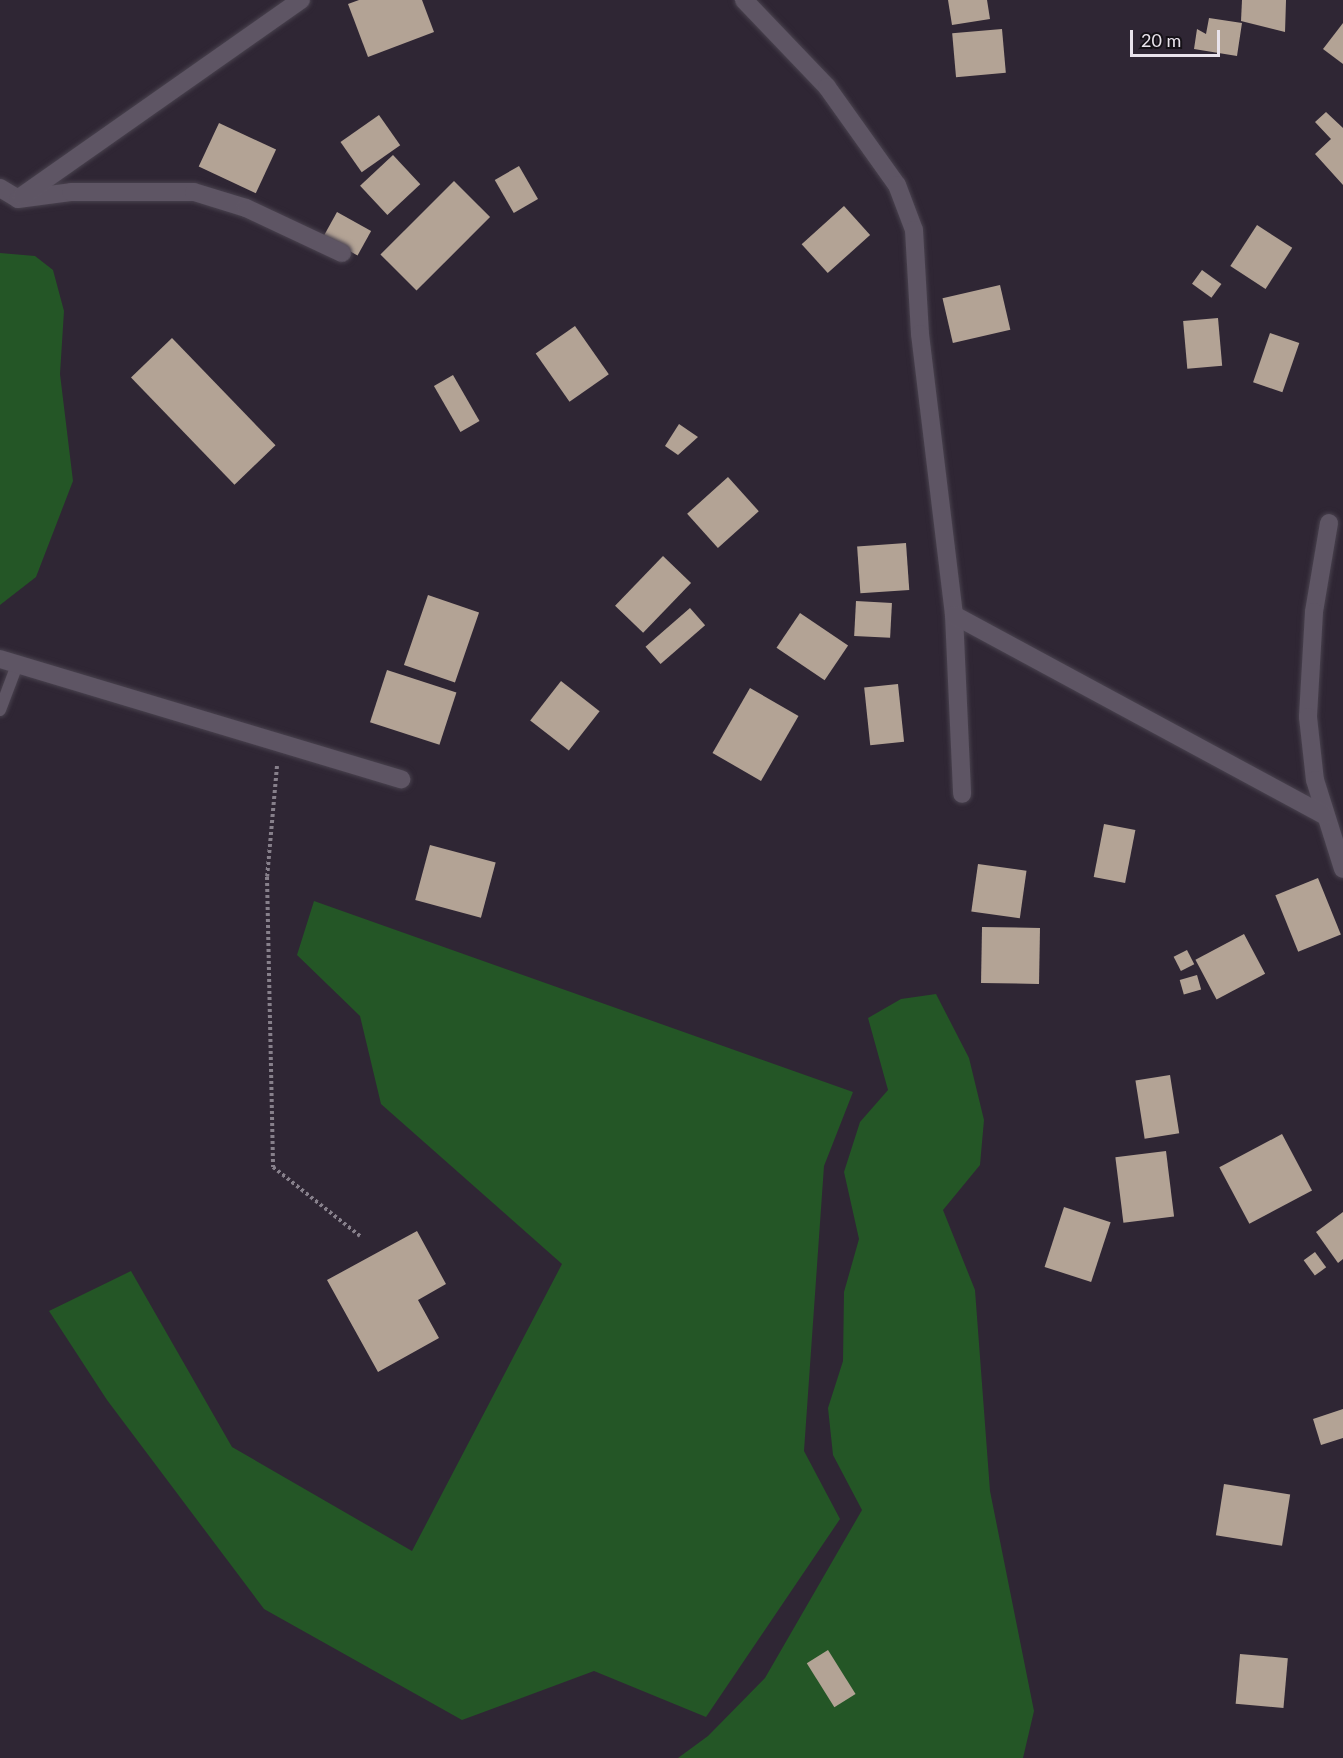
<!DOCTYPE html>
<style>
body{margin:0}
#map{position:relative;width:1343px;height:1758px;overflow:hidden;background:#2f2634;font-family:Lato,sans-serif}
div>[style]{position:absolute}
[style*='--x']{left:calc(var(--x)*1px);top:calc(var(--y)*1px);width:calc(var(--w)*1px);rotate:calc(var(--a)*1deg)}
.green>*{inset:0;background:#245626}
.building>*{inset:0;background:#b3a395;transform-origin:0 0}
.path>*{height:4px;margin-top:-2px;transform-origin:0;background:repeating-linear-gradient(90deg,#87808b 0 3px,transparent 0 6px)}
.roads{filter:drop-shadow(0 0 2px #49424e) drop-shadow(0 0 2px #49424e)}
.lane>*{height:12px;margin:-6px;padding:0 6px;transform-origin:6px;border-radius:6px;background:#5e5564}
.street>*{height:18px;margin:-9px;padding:0 9px;transform-origin:9px;border-radius:9px;background:#5e5564}
span{translate:-50% -50%;white-space:nowrap;text-align:center;line-height:1.15;-webkit-text-stroke:6px #151117;paint-order:stroke}
.scale{position:absolute;left:1130px;top:30px;width:90px;height:27px;box-sizing:border-box;border:3px solid #e9e3ec;border-top:0;padding-left:8px;font-size:18px;line-height:21px;white-space:nowrap;color:#e9e3ec;-webkit-text-stroke:4px #151117;paint-order:stroke}
</style>
<div id="map">
<div class="green">
<div style="clip-path:polygon(0 253px,35px 256px,53px 270px,64px 311px,60px 374px,73px 481px,36px 577px,0 605px)"></div>
<div style="clip-path:polygon(314px 901px,853px 1092px,824px 1166px,804px 1451px,840px 1519px,706px 1717px,594px 1671px,462px 1720px,264px 1609px,107px 1400px,49px 1311px,131px 1271px,232px 1447px,412px 1551px,562px 1264px,381px 1104px,360px 1016px,297px 955px)"></div>
<div style="clip-path:polygon(936px 994px,969px 1058px,984px 1120px,980px 1165px,943px 1210px,975px 1290px,990px 1491px,1034px 1711px,1023px 1758px,678px 1758px,708px 1736px,765px 1678px,862px 1510px,833px 1455px,828px 1408px,843px 1361px,844px 1292px,859px 1239px,844px 1172px,860px 1122px,888px 1090px,868px 1018px,901px 999px)"></div>
</div>
<div class="building">
<div style="clip-path:polygon(359px 0,422px 0,434px 32px,368px 57px,348px 4px)"></div>
<div style="clip-path:polygon(948px 0,987px 0,990px 19px,952px 25px)"></div>
<div style="clip-path:polygon(1242px 0,1286px 0,1285px 32px,1241px 21px)"></div>
<div style="clip-path:polygon(1209px 18px,1242px 23px,1237px 56px,1194px 49px,1197px 29px,1206px 34px)"></div>
<div style="clip-path:polygon(1343px 23px,1343px 64px,1323px 49px)"></div>
<div style="left:1002px;top:29px;width:44px;height:50px;rotate:85deg"></div>
<div style="clip-path:polygon(1326px 112px,1343px 128px,1343px 185px,1315px 154px,1331px 139px,1315px 122px)"></div>
<div style="left:379px;top:115px;width:37px;height:47px;rotate:55deg"></div>
<div style="left:219px;top:123px;width:63px;height:48px;rotate:25deg"></div>
<div style="left:393px;top:155px;width:40px;height:45px;rotate:47deg"></div>
<div style="left:519px;top:166px;width:38px;height:28px;rotate:60deg"></div>
<div style="left:454px;top:181px;width:51px;height:104px;rotate:45deg"></div>
<div style="left:844px;top:206px;width:39px;height:57px;rotate:48deg"></div>
<div style="left:337px;top:212px;width:39px;height:28px;rotate:29deg"></div>
<div style="left:1257px;top:225px;width:42px;height:49px;rotate:33deg"></div>
<div style="left:1202px;top:270px;width:24px;height:17px;rotate:36deg"></div>
<div style="left:1000px;top:285px;width:46px;height:59px;rotate:77deg"></div>
<div style="left:1218px;top:318px;width:48px;height:35px;rotate:85deg"></div>
<div style="left:575px;top:326px;width:59px;height:48px;rotate:55deg"></div>
<div style="left:1270px;top:333px;width:31px;height:52px;rotate:19deg"></div>
<div style="left:172px;top:338px;width:149px;height:57px;rotate:46deg"></div>
<div style="left:453px;top:375px;width:53px;height:22px;rotate:60deg"></div>
<div style="clip-path:polygon(679px 424px,698px 437px,678px 455px,665px 446px)"></div>
<div style="left:728px;top:477px;width:46px;height:55px;rotate:48deg"></div>
<div style="left:906px;top:543px;width:47px;height:49px;rotate:86deg"></div>
<div style="left:663px;top:556px;width:39px;height:69px;rotate:44deg"></div>
<div style="left:428px;top:595px;width:54px;height:74px;rotate:19deg"></div>
<div style="left:856px;top:601px;width:36px;height:35px;rotate:3deg"></div>
<div style="left:690px;top:608px;width:23px;height:59px;rotate:49deg"></div>
<div style="left:800px;top:613px;width:58px;height:42px;rotate:34deg"></div>
<div style="left:387px;top:670px;width:73px;height:55px;rotate:18deg"></div>
<div style="left:561px;top:681px;width:49px;height:50px;rotate:38deg"></div>
<div style="left:898px;top:684px;width:58px;height:34px;rotate:84deg"></div>
<div style="left:750px;top:688px;width:56px;height:75px;rotate:30deg"></div>
<div style="left:1104px;top:824px;width:32px;height:54px;rotate:11deg"></div>
<div style="left:430px;top:845px;width:68px;height:57px;rotate:15deg"></div>
<div style="left:978px;top:864px;width:49px;height:48px;rotate:8deg"></div>
<div style="left:1318px;top:878px;width:61px;height:46px;rotate:68deg"></div>
<div style="left:1040px;top:928px;width:56px;height:58px;rotate:91deg"></div>
<div style="left:1244px;top:934px;width:45px;height:55px;rotate:62deg"></div>
<div style="left:1187px;top:950px;width:16px;height:15px;rotate:63deg"></div>
<div style="left:1197px;top:975px;width:15px;height:18px;rotate:74deg"></div>
<div style="left:1170px;top:1075px;width:59px;height:35px;rotate:81deg"></div>
<div style="left:1282px;top:1134px;width:64px;height:71px;rotate:62deg"></div>
<div style="left:1166px;top:1151px;width:66px;height:51px;rotate:83deg"></div>
<div style="left:1064px;top:1207px;width:49px;height:63px;rotate:18deg"></div>
<div style="clip-path:polygon(1343px 1212px,1343px 1259px,1338px 1263px,1316px 1232px)"></div>
<div style="clip-path:polygon(417px 1231px,446px 1284px,418px 1300px,439px 1338px,378px 1372px,327px 1280px)"></div>
<div style="left:1315px;top:1252px;width:19px;height:14px;rotate:54deg"></div>
<div style="clip-path:polygon(1343px 1409px,1343px 1438px,1321px 1445px,1313px 1419px)"></div>
<div style="left:1224px;top:1484px;width:67px;height:52px;rotate:9deg"></div>
<div style="left:828px;top:1650px;width:52px;height:25px;rotate:58deg"></div>
<div style="left:1240px;top:1654px;width:48px;height:50px;rotate:5deg"></div>
</div>
<div class="path">
<div style="--x:277;--y:766;--w:111;--a:95.1"></div>
<div style="--x:267;--y:877;--w:290;--a:88.8"></div>
<div style="--x:273;--y:1167;--w:111;--a:38.4"></div>
</div>
<div class="roads">
<div class="lane">
<div style="--x:0;--y:710;--w:48;--a:-69.3"></div>
</div>
<div class="street">
<div style="--x:744;--y:0;--w:120;--a:46.3"></div>
<div style="--x:827;--y:87;--w:120;--a:54.5"></div>
<div style="--x:897;--y:185;--w:48;--a:69.3"></div>
<div style="--x:914;--y:230;--w:104;--a:86.7"></div>
<div style="--x:920;--y:334;--w:283;--a:83.1"></div>
<div style="--x:954;--y:615;--w:179;--a:87.4"></div>
<div style="--x:0;--y:188;--w:21;--a:31"></div>
<div style="--x:18;--y:199;--w:53;--a:-7.5"></div>
<div style="--x:71;--y:192;--w:123;--a:0"></div>
<div style="--x:194;--y:192;--w:54;--a:17.1"></div>
<div style="--x:246;--y:208;--w:106;--a:25.1"></div>
<div style="--x:22;--y:196;--w:341;--a:-35.1"></div>
<div style="--x:1329;--y:523;--w:90;--a:99.6"></div>
<div style="--x:1314;--y:612;--w:105;--a:93.3"></div>
<div style="--x:1308;--y:717;--w:63;--a:83.7"></div>
<div style="--x:1315;--y:780;--w:93;--a:72.5"></div>
<div style="--x:954;--y:615;--w:421;--a:28.4"></div>
<div style="--x:0;--y:659;--w:419;--a:16.7"></div>
</div>
</div>
<div class="scale">20 m</div>
</div>
